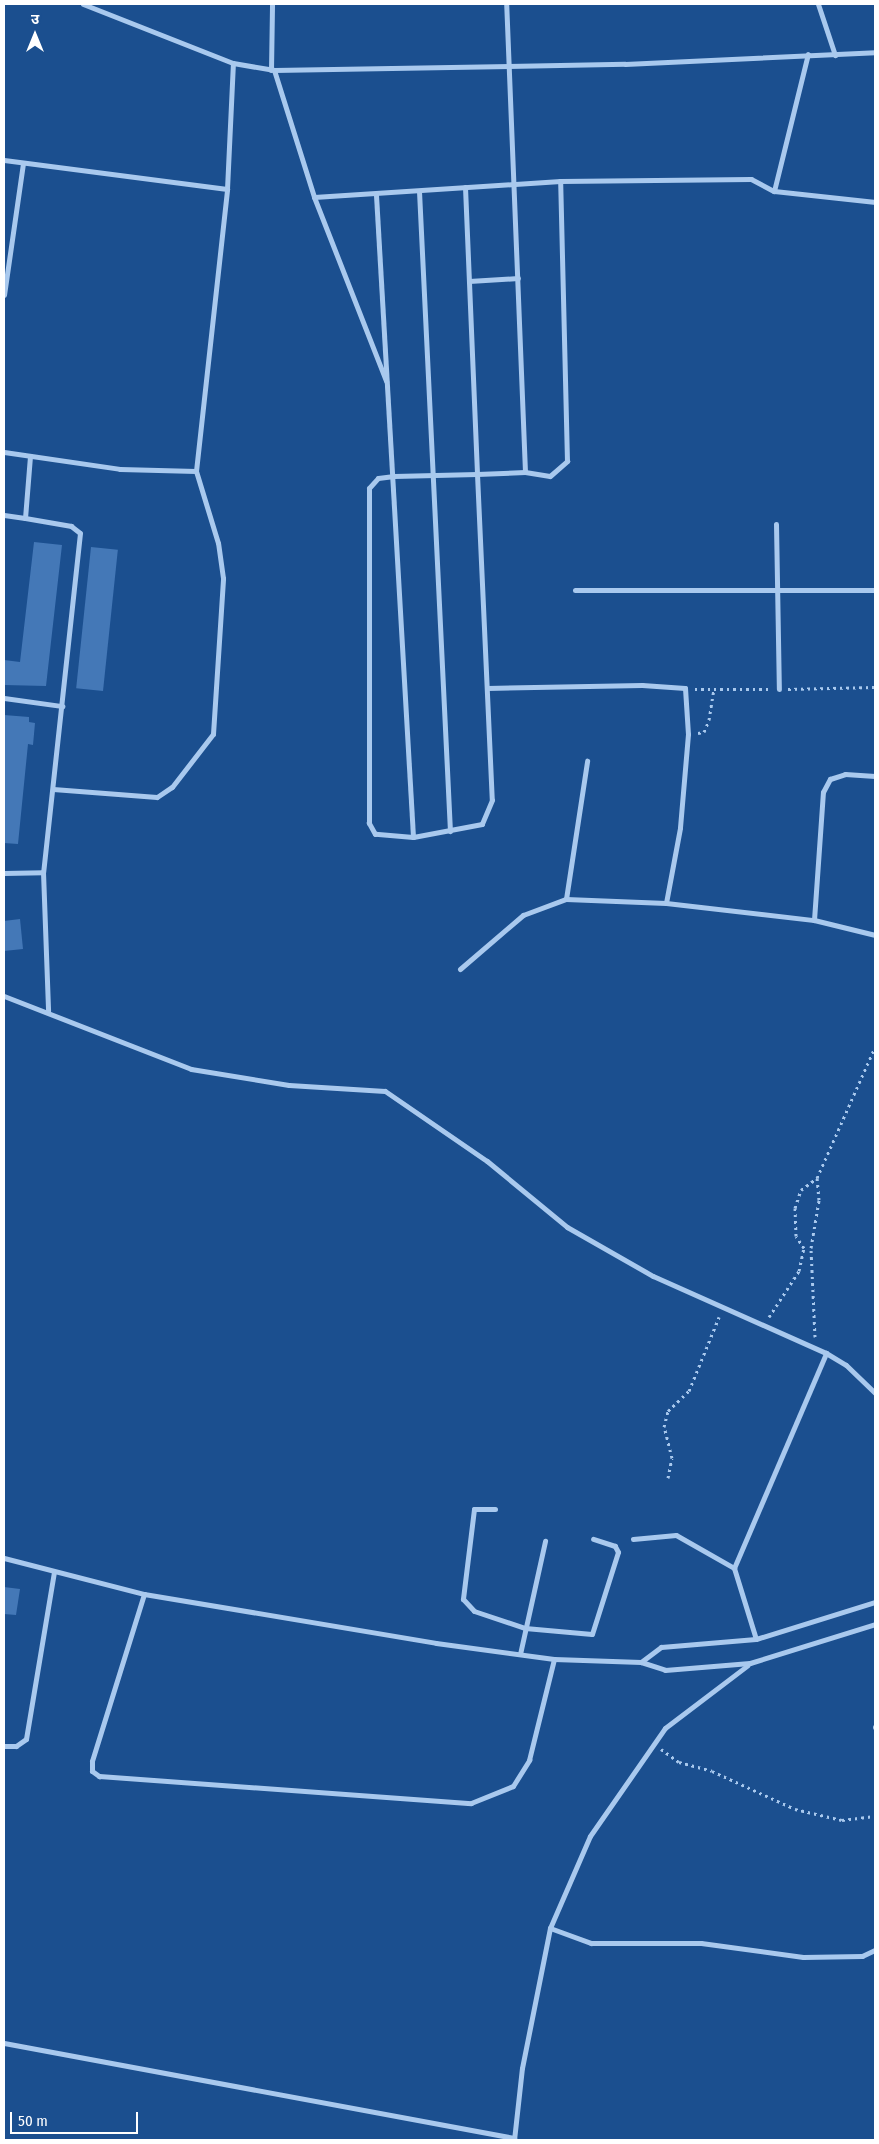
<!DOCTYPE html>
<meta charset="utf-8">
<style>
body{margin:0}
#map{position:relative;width:879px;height:2144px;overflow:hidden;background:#1b4f8f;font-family:"Fira Sans Condensed","Noto Sans Devanagari",sans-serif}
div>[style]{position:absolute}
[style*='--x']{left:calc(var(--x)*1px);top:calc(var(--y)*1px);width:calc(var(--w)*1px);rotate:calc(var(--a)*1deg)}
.building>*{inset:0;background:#4478b7;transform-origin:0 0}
.path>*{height:3px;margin-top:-1.5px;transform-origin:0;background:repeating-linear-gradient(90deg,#a9c9ee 0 2.5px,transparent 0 6.5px)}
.service>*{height:4px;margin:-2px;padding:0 2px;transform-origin:2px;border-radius:2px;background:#a9c9ee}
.minor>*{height:5px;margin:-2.5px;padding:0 2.5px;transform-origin:2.5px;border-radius:2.5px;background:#a9c9ee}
span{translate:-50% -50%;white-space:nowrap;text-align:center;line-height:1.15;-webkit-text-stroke:4.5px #1b4f8f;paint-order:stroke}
.frame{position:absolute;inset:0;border:5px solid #fff;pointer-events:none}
.north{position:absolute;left:10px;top:10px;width:50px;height:50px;-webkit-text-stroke:4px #1b4f8f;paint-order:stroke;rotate:0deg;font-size:14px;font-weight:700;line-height:20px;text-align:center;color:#fff}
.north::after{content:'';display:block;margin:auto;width:18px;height:22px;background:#fff;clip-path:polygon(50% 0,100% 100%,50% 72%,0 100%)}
.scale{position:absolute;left:10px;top:2112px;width:128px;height:22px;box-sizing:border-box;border:2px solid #fff;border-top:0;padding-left:6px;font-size:15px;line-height:18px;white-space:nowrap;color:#fff;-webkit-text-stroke:4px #1b4f8f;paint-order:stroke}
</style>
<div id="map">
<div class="building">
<div style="clip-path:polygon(34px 542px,62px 545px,46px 686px,4px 685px,4px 660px,20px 662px)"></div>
<div style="left:91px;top:547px;width:27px;height:142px;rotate:6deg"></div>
<div style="clip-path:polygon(4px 715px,29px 717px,29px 722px,35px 723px,33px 745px,28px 744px,18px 844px,4px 843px)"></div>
<div style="clip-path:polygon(20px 919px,23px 949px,4px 951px,4px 921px)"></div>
<div style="clip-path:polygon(4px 1587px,20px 1589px,16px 1615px,4px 1614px)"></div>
</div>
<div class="path">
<div style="--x:695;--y:689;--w:19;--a:0"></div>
<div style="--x:788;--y:689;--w:87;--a:-1.3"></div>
<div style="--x:698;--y:733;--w:6;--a:-9"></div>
<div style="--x:704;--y:732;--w:13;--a:-67"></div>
<div style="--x:709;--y:720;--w:31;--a:-81"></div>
<div style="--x:714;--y:689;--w:56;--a:0"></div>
<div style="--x:769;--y:1317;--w:55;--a:-56.9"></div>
<div style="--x:799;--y:1271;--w:24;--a:-78"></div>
<div style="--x:804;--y:1248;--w:14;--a:-124"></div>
<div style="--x:796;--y:1236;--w:28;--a:-92"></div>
<div style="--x:795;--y:1208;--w:19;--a:-72"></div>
<div style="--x:801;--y:1190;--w:20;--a:-37"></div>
<div style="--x:815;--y:1337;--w:89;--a:-92.6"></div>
<div style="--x:811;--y:1248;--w:49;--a:-80.5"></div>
<div style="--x:819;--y:1200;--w:22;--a:-95"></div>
<div style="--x:817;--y:1178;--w:143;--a:-66.1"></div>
<div style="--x:668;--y:1478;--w:20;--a:-79"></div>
<div style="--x:672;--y:1458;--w:32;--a:-104"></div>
<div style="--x:664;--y:1427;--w:16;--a:-76"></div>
<div style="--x:668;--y:1411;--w:29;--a:-44"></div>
<div style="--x:689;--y:1391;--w:80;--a:-67.9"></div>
<div style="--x:661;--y:1749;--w:22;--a:36"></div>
<div style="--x:679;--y:1762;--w:34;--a:15"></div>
<div style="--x:712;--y:1771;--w:91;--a:24.6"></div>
<div style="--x:795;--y:1809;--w:48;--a:13.2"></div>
<div style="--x:842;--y:1820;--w:33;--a:-7"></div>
</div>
<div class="service">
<div style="--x:875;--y:1728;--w:1;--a:-90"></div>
</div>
<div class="minor">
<div style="--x:83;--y:4;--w:161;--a:21.5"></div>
<div style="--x:233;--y:63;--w:42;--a:9.7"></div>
<div style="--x:274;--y:70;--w:351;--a:-1"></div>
<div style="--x:625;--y:64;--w:250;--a:-2.7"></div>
<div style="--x:818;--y:4;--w:54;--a:71.6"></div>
<div style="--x:271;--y:70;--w:66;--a:-89.1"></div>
<div style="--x:274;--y:70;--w:133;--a:72.5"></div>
<div style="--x:314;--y:197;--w:247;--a:-3.7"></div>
<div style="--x:560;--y:181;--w:191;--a:-0.6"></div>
<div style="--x:751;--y:179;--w:26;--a:28"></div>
<div style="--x:774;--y:191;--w:102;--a:6.2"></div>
<div style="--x:4;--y:160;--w:225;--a:7.4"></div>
<div style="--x:465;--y:187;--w:287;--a:87.6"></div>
<div style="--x:477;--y:474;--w:326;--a:87.4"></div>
<div style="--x:492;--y:800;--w:26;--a:113"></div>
<div style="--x:482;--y:824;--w:70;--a:169.3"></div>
<div style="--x:413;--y:837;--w:38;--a:-175"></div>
<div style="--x:375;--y:834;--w:13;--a:-119"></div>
<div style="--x:369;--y:823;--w:335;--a:-90"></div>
<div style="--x:369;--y:488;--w:13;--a:-48"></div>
<div style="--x:378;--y:478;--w:16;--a:-7"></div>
<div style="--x:394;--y:476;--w:83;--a:-1.4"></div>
<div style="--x:477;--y:474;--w:48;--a:-2.4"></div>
<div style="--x:525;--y:472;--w:468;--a:-92.3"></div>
<div style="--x:419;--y:191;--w:641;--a:87.23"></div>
<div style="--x:774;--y:191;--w:141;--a:-76.1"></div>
<div style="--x:376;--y:195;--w:643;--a:86.7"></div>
<div style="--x:314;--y:197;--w:198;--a:68.6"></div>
<div style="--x:469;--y:281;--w:49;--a:-3.5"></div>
<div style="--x:4;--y:295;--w:133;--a:-81.8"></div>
<div style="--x:4;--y:452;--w:117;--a:8.3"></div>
<div style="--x:120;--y:469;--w:76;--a:1.5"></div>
<div style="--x:30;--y:456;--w:62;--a:94.6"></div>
<div style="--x:25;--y:518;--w:47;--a:9.9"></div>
<div style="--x:71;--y:526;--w:11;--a:38"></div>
<div style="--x:80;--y:533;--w:341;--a:96.2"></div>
<div style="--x:43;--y:872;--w:139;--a:87.9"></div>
<div style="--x:525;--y:472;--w:25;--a:9"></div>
<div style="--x:550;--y:476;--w:23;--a:-41"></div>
<div style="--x:567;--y:461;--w:280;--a:-91.4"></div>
<div style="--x:4;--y:515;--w:21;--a:8"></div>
<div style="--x:776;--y:524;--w:165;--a:89"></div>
<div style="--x:575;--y:590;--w:300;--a:0"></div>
<div style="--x:487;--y:688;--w:155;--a:-1.1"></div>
<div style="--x:642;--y:685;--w:43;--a:4"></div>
<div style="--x:685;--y:688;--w:46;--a:86.3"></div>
<div style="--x:688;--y:734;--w:94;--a:94.9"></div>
<div style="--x:680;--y:828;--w:76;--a:100.6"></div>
<div style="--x:4;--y:698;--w:59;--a:7.9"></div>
<div style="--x:53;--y:789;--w:104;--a:4.4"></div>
<div style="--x:157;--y:797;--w:18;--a:-34"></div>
<div style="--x:172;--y:787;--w:67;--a:-52.3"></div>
<div style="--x:213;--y:734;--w:156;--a:-86.3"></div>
<div style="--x:223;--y:578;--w:35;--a:-98"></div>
<div style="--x:218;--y:543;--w:75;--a:-107"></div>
<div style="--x:196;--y:471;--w:284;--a:-83.7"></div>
<div style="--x:227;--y:189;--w:126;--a:-87.3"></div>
<div style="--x:4;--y:873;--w:39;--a:-1"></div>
<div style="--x:566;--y:899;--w:140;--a:-81.3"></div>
<div style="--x:814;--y:920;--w:128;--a:-86"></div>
<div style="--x:823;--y:792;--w:15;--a:-62"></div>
<div style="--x:830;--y:779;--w:16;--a:-18"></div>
<div style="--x:845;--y:774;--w:30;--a:4"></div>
<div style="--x:460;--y:969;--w:83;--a:-40.6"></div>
<div style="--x:523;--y:915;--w:46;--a:-20.4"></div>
<div style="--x:566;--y:899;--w:100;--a:2.3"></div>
<div style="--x:666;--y:903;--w:149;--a:6.6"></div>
<div style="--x:814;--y:920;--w:63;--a:13.8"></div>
<div style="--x:4;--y:996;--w:201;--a:21.3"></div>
<div style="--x:191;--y:1069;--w:99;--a:9.3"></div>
<div style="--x:289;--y:1085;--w:96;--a:3.6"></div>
<div style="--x:385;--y:1091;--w:124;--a:34.5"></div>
<div style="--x:487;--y:1161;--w:104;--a:39.5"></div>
<div style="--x:567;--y:1227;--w:99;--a:29.7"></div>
<div style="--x:653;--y:1276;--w:189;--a:24"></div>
<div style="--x:826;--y:1353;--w:23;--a:31"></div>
<div style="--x:846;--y:1365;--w:40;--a:44"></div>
<div style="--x:495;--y:1509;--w:21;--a:180"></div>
<div style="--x:474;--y:1509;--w:91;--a:97"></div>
<div style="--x:463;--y:1599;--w:16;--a:47"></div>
<div style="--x:474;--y:1611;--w:54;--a:18.4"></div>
<div style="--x:525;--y:1628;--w:67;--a:5.1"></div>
<div style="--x:592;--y:1634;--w:86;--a:-72.4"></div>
<div style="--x:618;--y:1552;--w:7;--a:-117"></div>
<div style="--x:615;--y:1546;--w:23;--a:-162"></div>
<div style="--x:633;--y:1539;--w:43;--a:-5.3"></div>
<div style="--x:676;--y:1535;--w:67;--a:29.6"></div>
<div style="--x:734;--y:1568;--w:74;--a:72.8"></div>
<div style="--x:4;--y:1558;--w:145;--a:14.4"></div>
<div style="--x:144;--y:1594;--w:296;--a:9.5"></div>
<div style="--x:436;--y:1643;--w:119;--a:7.7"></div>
<div style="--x:554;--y:1659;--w:87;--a:2"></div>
<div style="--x:641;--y:1662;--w:25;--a:18"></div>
<div style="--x:665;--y:1670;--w:85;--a:-4.7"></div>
<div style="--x:750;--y:1663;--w:131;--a:-17.3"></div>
<div style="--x:734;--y:1568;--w:234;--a:-66.8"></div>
<div style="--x:144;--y:1594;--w:175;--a:107.3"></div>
<div style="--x:92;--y:1761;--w:10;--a:90"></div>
<div style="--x:92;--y:1771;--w:9;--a:36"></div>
<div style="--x:99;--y:1776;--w:373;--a:4.2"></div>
<div style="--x:471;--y:1803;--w:45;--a:-22"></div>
<div style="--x:513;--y:1786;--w:31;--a:-58"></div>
<div style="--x:529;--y:1760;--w:104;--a:-76.1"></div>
<div style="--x:520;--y:1654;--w:116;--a:-77.5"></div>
<div style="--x:641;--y:1662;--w:25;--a:-37"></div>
<div style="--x:661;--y:1647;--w:95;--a:-4.8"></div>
<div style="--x:756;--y:1639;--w:125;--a:-17.3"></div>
<div style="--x:4;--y:1746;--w:12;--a:0"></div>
<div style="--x:16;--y:1746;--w:12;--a:-35"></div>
<div style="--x:26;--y:1739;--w:169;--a:-80.5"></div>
<div style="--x:550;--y:1928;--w:44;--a:20.1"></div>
<div style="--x:591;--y:1943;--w:110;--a:0"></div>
<div style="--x:701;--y:1943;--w:103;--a:7.8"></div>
<div style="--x:803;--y:1957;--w:59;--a:-1"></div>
<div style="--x:862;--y:1956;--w:14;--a:-25"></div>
<div style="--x:4;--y:2043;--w:519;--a:10.55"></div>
<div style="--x:514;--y:2140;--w:72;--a:-83.7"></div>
<div style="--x:522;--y:2068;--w:143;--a:-78.7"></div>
<div style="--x:550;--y:1928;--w:100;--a:-66.5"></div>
<div style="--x:590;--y:1836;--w:131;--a:-55.2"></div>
<div style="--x:665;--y:1728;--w:104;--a:-37.2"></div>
</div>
<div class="frame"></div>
<div class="north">उ</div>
<div class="scale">50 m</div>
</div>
